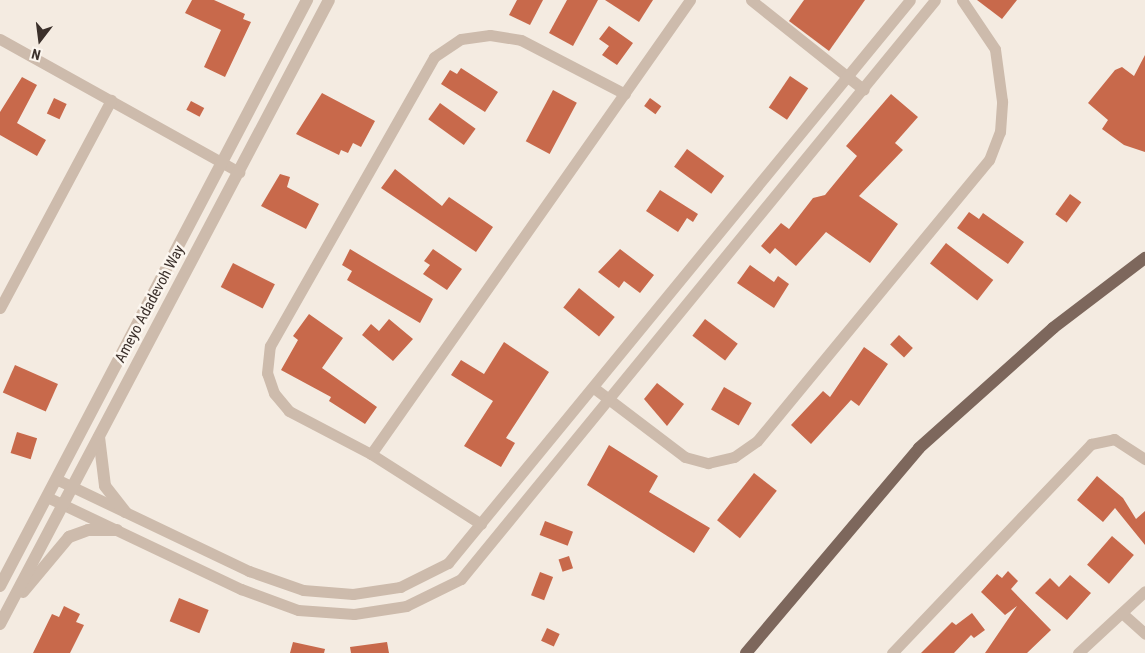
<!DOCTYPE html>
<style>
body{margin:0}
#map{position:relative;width:1145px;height:653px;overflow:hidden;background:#f4ebe1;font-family:"Roboto Condensed",sans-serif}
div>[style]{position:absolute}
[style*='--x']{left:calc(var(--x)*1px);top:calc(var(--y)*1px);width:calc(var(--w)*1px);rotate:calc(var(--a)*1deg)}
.building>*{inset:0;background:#c8694b;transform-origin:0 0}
.minor>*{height:11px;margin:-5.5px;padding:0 5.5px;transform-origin:5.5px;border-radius:5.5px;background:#cdbbac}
.tertiary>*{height:12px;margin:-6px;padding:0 6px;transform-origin:6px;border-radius:6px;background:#cdbbac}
.primary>*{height:12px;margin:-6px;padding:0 6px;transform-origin:6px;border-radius:6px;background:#7d675c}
span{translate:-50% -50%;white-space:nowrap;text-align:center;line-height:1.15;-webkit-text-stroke:5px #fbf5ee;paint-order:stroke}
.street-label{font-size:15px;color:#3b302b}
.north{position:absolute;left:15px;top:15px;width:50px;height:50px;-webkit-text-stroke:4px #fbf5ee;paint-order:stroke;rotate:195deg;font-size:14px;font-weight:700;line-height:20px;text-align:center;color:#3b302b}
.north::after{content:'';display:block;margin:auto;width:18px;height:22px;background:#3b302b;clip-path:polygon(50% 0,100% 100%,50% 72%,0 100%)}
</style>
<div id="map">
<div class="building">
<div style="clip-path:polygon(192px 0,214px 0,245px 14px,243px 19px,251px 22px,225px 77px,204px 67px,221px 30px,185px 13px)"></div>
<div style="clip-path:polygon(517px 0,543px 0,530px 25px,509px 15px)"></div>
<div style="clip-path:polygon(567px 0,598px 0,573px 46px,549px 33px)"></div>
<div style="clip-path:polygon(605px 0,653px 0,639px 22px)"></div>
<div style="clip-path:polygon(804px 0,865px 0,829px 51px,789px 21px)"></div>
<div style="clip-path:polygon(977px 0,1017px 0,1002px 19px)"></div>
<div style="clip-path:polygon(609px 26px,633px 43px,617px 65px,602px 55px,609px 46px,599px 39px)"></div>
<div style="clip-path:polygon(1145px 55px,1145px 152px,1124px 145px,1102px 129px,1108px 120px,1088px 103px,1115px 70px,1122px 67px,1134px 76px)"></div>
<div style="clip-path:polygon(461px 68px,498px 92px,485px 112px,441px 84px,450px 70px,457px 74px)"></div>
<div style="left:790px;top:76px;width:22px;height:38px;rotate:34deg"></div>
<div style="clip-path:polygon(22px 77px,37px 85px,17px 123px,46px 140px,37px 156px,0 135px,0 112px)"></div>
<div style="left:553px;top:90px;width:27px;height:58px;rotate:28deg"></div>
<div style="clip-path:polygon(322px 93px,375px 121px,361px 147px,353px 143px,348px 153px,341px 150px,339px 155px,296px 134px)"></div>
<div style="clip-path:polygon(891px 94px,918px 117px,895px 143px,903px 150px,859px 196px,898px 224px,870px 263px,826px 232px,796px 266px,775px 248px,770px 254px,761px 246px,781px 223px,789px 229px,813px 198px,825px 195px,857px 156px,846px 146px)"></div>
<div style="left:54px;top:98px;width:14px;height:17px;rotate:25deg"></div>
<div style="left:650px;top:98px;width:14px;height:10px;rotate:36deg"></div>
<div style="left:191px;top:101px;width:15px;height:10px;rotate:28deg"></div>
<div style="left:440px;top:103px;width:44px;height:20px;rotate:36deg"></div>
<div style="left:687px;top:149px;width:46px;height:22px;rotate:36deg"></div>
<div style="clip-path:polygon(395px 169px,442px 206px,449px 197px,493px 227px,476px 252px,381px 188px)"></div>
<div style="clip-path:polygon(280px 174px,290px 177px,287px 187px,319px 204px,306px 229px,261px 206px)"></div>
<div style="clip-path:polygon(660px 190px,698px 214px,693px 222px,687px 218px,678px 232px,646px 211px)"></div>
<div style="left:1070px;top:194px;width:14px;height:25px;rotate:36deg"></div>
<div style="clip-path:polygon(969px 212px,979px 219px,983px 213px,1024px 242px,1008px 264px,957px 228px)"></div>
<div style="left:946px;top:243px;width:60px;height:26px;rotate:38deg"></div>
<div style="clip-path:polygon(350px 249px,433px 299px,420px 323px,347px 280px,352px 271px,342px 265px)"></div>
<div style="clip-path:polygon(433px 249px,462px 269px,447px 290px,423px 274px,430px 265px,424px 261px)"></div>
<div style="clip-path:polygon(620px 249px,654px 275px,640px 293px,624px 281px,619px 288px,598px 272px)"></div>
<div style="left:233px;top:263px;width:47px;height:27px;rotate:27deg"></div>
<div style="clip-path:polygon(750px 265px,774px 282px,778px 276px,789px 284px,774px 308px,737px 283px)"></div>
<div style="left:579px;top:288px;width:46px;height:25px;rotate:39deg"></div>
<div style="clip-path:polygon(309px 314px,343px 338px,322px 368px,377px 407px,365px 424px,329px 401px,331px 397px,281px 370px,298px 340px,293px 336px)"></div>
<div style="clip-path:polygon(389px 319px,413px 339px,393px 361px,362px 335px,371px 324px,379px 331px)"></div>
<div style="left:705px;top:319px;width:41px;height:21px;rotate:37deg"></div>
<div style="left:899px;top:335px;width:19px;height:13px;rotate:43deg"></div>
<div style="clip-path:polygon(504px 342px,549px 372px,506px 438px,515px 443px,501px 467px,464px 446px,493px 401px,451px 375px,461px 360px,484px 374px)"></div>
<div style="clip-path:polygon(864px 347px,888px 364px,859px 406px,851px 400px,811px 444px,791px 425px,823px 391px,830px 397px)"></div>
<div style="left:15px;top:365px;width:47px;height:30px;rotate:24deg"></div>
<div style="clip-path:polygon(657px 383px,684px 404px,667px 426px,644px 399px)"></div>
<div style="left:724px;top:387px;width:32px;height:26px;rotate:30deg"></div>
<div style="left:17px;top:432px;width:21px;height:22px;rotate:17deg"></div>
<div style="clip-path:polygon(609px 445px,658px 476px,649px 492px,710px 528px,694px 553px,587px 485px)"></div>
<div style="left:754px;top:473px;width:29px;height:60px;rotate:38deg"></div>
<div style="clip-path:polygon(1097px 476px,1123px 498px,1136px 519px,1145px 511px,1145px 545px,1115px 508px,1103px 522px,1077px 500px)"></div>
<div style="left:545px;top:521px;width:30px;height:15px;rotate:21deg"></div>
<div style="left:1112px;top:536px;width:29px;height:38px;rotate:41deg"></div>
<div style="left:569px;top:556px;width:13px;height:11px;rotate:72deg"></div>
<div style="clip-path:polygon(1008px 571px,1018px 581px,1011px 589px,1051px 630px,1027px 653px,985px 653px,1017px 606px,1005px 615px,981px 592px,997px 574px,1002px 578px)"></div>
<div style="left:540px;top:572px;width:14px;height:25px;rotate:21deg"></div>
<div style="clip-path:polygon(1070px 575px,1091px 593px,1067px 620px,1035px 593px,1050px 578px,1059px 587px)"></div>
<div style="left:179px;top:598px;width:32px;height:25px;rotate:22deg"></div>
<div style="clip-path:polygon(64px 606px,80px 614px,76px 622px,84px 625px,70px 653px,33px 653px,52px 614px,59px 617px)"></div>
<div style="clip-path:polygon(972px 613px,985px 630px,974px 638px,971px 635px,954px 653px,921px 653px,952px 622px,956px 625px)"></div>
<div style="left:547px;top:628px;width:14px;height:14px;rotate:25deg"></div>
<div style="clip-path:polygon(293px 642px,325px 649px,324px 653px,290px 653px)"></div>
<div style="clip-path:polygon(387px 642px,389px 653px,351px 653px,350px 647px)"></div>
</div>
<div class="minor">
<div style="--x:751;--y:0;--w:144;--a:38.5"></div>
<div style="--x:0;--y:39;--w:274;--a:29.1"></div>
<div style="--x:0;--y:308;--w:236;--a:-61.9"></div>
<div style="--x:594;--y:388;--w:114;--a:37.2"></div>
<div style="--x:685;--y:457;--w:24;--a:15"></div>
<div style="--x:708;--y:463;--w:27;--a:-13"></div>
<div style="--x:734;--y:457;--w:28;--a:-35"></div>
<div style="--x:757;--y:441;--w:364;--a:-50.5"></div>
<div style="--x:989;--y:160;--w:30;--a:-69"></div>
<div style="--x:1000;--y:132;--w:31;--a:-86"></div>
<div style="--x:1002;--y:101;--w:52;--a:-97.7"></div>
<div style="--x:995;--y:49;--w:59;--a:-124"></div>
<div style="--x:371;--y:454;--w:555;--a:-54.91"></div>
<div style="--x:56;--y:479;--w:214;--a:25.5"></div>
<div style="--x:249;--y:571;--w:57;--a:19.4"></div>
<div style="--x:303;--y:590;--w:50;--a:4.6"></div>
<div style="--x:353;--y:594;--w:48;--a:-8.5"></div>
<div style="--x:400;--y:587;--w:54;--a:-26.6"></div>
<div style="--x:448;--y:563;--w:728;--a:-50.63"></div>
<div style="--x:47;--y:497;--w:215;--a:25.4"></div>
<div style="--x:241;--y:589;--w:61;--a:20.2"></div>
<div style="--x:298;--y:610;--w:56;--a:4.1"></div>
<div style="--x:354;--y:614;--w:53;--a:-8.7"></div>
<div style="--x:406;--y:606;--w:61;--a:-26.1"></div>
<div style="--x:461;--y:579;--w:748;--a:-50.69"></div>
<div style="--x:481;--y:524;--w:130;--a:-147.5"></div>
<div style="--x:371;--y:454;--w:93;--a:-152.3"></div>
<div style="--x:289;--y:411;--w:23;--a:-130"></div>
<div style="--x:274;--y:393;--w:21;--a:-109"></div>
<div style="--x:267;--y:373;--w:27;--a:-84"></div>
<div style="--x:270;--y:346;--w:332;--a:-60.4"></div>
<div style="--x:434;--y:57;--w:32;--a:-34"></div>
<div style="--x:461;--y:39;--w:29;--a:-8"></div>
<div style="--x:490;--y:35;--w:31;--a:9"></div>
<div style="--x:521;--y:40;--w:117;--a:27.4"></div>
<div style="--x:1122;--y:613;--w:31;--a:42"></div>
<div style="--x:892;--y:653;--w:289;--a:-46.4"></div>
<div style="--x:1091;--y:444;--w:24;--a:-12"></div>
<div style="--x:1114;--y:439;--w:37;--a:33"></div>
<div style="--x:1078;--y:653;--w:91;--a:-42.8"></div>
</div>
<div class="tertiary">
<div style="--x:99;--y:437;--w:49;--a:83"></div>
<div style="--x:105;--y:486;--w:33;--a:52"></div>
<div style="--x:0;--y:586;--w:662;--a:-62.35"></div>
<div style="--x:23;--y:592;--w:72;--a:-50.1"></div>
<div style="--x:69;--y:537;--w:20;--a:-20"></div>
<div style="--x:88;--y:530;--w:29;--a:0"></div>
<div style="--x:0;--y:624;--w:705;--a:-62.2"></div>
</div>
<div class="primary">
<div style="--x:746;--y:653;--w:268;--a:-49.8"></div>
<div style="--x:919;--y:448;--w:180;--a:-41.8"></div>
<div style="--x:1053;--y:328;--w:116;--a:-37.3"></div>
</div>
<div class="street-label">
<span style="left:150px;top:304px;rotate:-62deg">Ameyo Adadevoh Way</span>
</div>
<div class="north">N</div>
</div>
